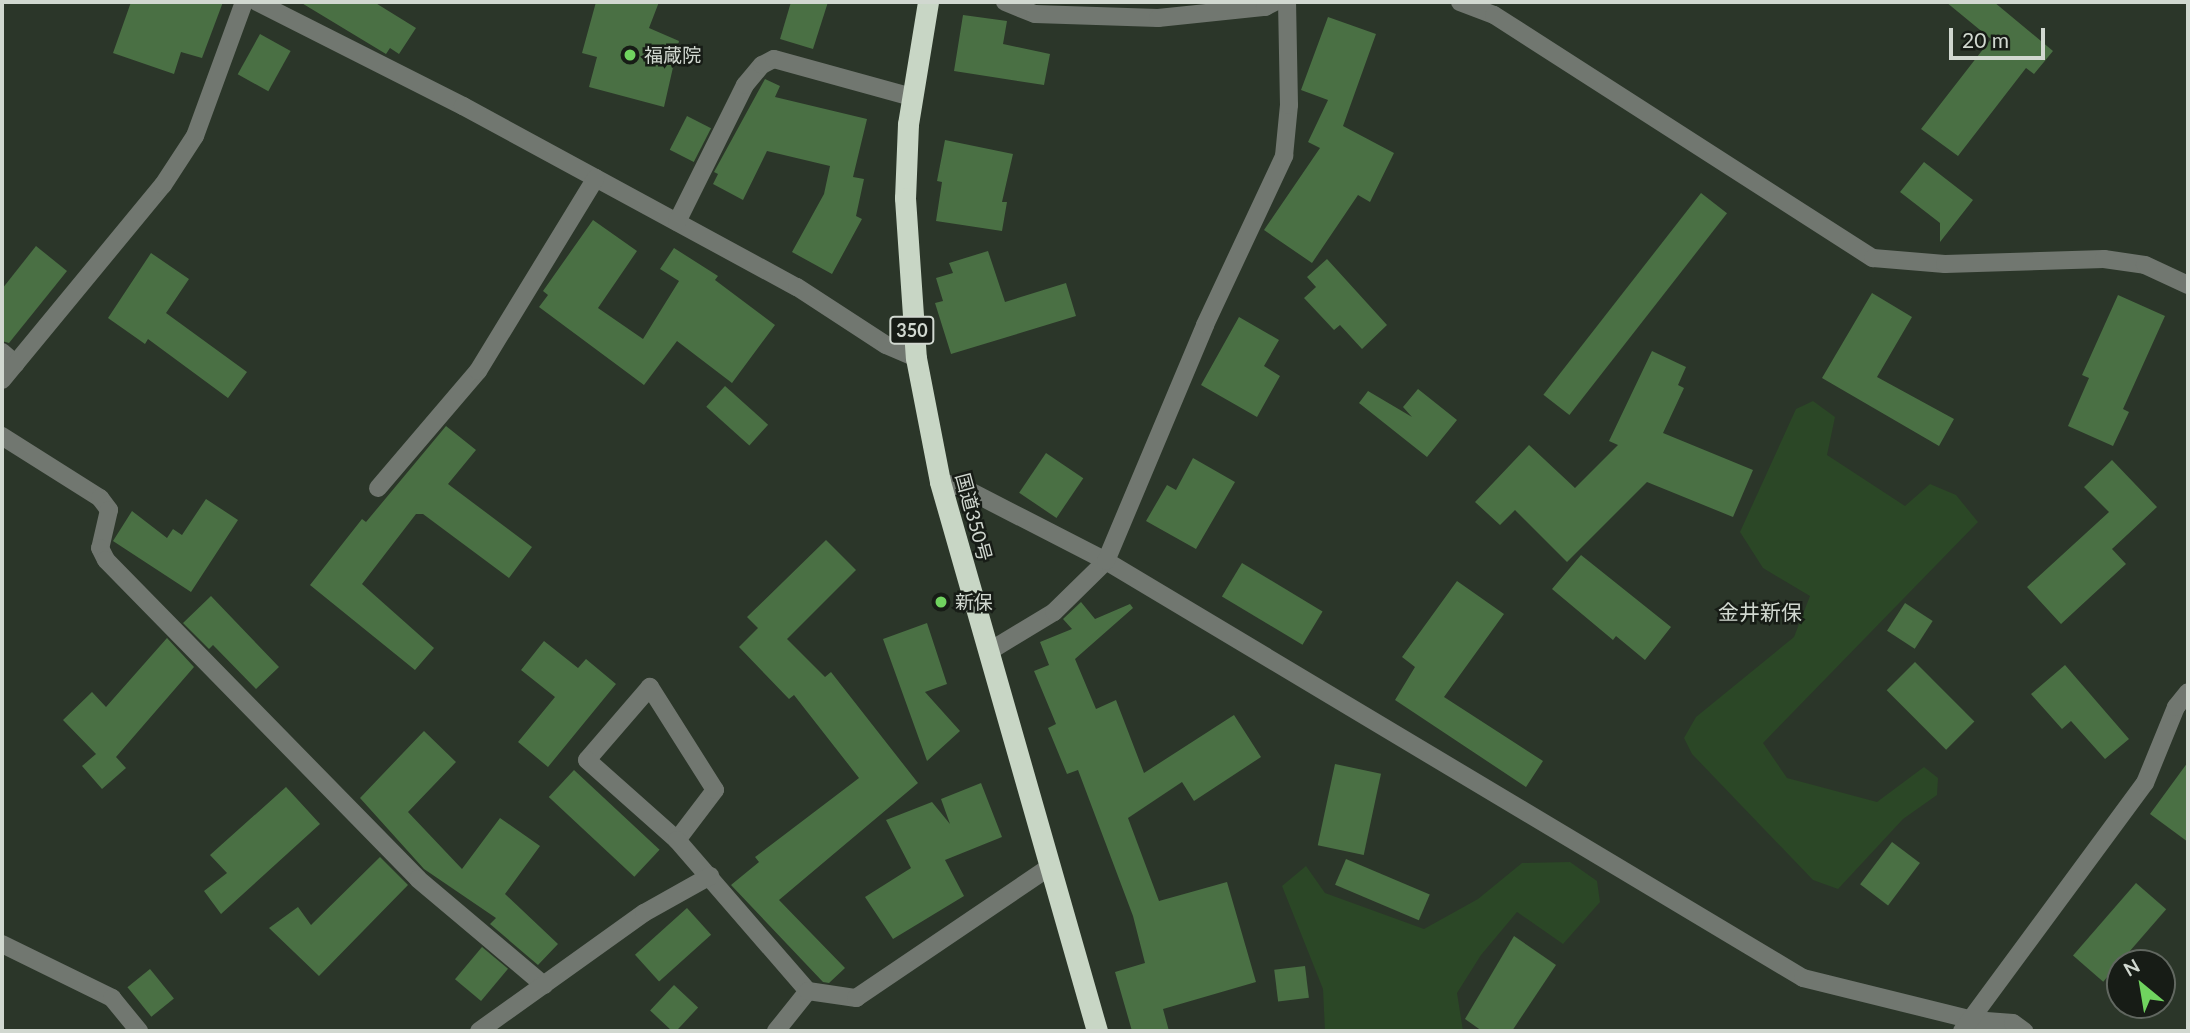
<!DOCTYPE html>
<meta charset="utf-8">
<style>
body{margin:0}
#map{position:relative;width:2190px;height:1033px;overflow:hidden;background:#2b3629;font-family:Lato,"Noto Sans JP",sans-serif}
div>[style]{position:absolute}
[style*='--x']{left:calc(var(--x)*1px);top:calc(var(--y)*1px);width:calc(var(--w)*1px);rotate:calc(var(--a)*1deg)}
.green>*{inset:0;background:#2b4726}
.building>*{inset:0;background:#4a7044;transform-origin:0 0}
.minor>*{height:18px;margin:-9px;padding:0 9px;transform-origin:9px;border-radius:9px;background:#717770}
.highway>*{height:21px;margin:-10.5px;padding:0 10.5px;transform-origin:10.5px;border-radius:10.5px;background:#c8d6c5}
.dots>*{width:19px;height:19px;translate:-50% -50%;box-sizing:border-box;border:4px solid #171c16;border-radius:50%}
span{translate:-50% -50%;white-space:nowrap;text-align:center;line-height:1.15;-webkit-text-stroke:5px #171c16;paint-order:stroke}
.shield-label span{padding:2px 5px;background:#171c16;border:2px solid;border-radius:5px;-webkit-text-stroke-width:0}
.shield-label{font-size:18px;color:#d1d8d0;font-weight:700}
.poi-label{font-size:19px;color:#d1d8d0}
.left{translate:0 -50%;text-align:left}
.street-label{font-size:19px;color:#d1d8d0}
.neighbourhood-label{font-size:21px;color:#d1d8d0}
.frame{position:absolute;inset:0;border:4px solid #d1d8d0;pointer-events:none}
.north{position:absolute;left:2106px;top:949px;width:70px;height:70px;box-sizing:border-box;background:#171c16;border:2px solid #616760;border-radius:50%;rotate:330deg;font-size:19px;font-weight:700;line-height:28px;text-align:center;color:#d1d8d0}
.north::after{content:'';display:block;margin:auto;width:24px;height:32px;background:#70d35f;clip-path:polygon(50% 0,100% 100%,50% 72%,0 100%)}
.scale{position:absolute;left:1949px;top:28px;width:96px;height:32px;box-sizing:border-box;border:4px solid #d1d8d0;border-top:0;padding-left:9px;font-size:21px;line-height:24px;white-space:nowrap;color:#d1d8d0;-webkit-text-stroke:5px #171c16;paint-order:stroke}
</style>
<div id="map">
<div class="green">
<div style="clip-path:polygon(1813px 401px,1835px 417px,1827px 455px,1905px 506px,1930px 484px,1956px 495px,1978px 522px,1763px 743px,1787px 778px,1877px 802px,1924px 767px,1938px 778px,1937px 795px,1903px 819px,1838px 889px,1813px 880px,1692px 754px,1684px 738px,1696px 717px,1794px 637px,1810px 596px,1763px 568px,1740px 532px,1796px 409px)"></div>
<div style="clip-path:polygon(1570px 862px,1597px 881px,1600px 902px,1563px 944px,1517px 912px,1481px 955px,1457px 993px,1463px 1031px,1325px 1031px,1323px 989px,1282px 886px,1306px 866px,1325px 893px,1424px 929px,1478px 899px,1522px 863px)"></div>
</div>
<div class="building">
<div style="clip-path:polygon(131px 2px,223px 2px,202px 58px,181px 52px,174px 74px,113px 53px)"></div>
<div style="clip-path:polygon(300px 2px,374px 2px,416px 28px,399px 54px,390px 48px,386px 54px)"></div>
<div style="clip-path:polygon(596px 2px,659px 2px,649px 28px,679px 41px,664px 107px,589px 87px,597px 57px,582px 53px)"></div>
<div style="clip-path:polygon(791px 2px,828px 2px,813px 49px,780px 39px)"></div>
<div style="clip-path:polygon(1946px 2px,1994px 2px,2053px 51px,2034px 74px,2026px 68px,1958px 156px,1921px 129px,1991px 39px)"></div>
<div style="clip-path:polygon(963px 15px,1007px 21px,1003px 44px,1050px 54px,1044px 85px,954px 71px)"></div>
<div style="clip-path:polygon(1328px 17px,1376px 34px,1343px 126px,1394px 153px,1370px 202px,1358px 195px,1312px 263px,1264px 230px,1320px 148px,1308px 142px,1328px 100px,1301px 90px)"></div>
<div style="left:260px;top:34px;width:35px;height:46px;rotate:29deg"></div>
<div style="clip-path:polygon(765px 79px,780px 86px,775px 97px,867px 119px,853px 177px,864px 179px,856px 216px,862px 219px,832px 274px,792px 252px,824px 194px,830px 166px,767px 151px,743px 200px,713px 184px,718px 174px,714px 172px)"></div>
<div style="left:687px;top:116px;width:27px;height:38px;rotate:27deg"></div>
<div style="clip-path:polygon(945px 140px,1013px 154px,1002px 202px,1007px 202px,1002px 231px,936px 221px,942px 182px,937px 181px)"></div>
<div style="clip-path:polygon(1924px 162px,1973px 200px,1940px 242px,1940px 223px,1900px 192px)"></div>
<div style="left:1701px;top:193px;width:33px;height:256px;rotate:38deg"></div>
<div style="clip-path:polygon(593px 220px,637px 251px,598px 308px,643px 339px,679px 281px,660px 269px,674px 248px,718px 276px,715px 280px,775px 325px,732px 383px,677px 341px,644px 385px,539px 307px,548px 295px,543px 291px)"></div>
<div style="clip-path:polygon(36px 246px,67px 271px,9px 343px,2px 341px,2px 289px)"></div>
<div style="clip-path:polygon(988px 251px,1005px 302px,1066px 283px,1076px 316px,951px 354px,935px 303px,943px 301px,936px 278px,953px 273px,949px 263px)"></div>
<div style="clip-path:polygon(151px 253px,189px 279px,166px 313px,247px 372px,228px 398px,148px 339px,145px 344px,108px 318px)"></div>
<div style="clip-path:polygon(1327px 259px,1387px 325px,1362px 349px,1340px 325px,1334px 330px,1304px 298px,1316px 287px,1307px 277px)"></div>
<div style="clip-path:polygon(1872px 293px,1912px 317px,1877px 377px,1954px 419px,1939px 446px,1822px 378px)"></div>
<div style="clip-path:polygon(2118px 295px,2165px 316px,2123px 409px,2129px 412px,2113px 446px,2068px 426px,2089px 378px,2082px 375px)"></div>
<div style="clip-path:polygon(1239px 317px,1279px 340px,1264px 366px,1280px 376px,1257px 417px,1201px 385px)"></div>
<div style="clip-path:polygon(1652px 351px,1686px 367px,1678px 385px,1684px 388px,1663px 433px,1753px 470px,1733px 517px,1647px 482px,1567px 562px,1515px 510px,1500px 525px,1475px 502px,1529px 445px,1575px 488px,1618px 445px,1609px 441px)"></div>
<div style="left:725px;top:386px;width:58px;height:28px;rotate:42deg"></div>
<div style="clip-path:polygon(1418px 389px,1457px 420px,1427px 457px,1359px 403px,1368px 391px,1412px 417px,1403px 407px)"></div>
<div style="clip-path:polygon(446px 426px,476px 450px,448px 484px,532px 547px,509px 578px,423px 514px,416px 514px,362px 584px,434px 648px,415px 670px,310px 585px,362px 519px,366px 522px)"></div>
<div style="left:1046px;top:453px;width:45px;height:48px;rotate:34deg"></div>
<div style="clip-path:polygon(1193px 458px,1235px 482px,1196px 549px,1146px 521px,1167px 485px,1176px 490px)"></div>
<div style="clip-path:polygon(2112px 460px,2157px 507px,2112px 549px,2126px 564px,2061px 624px,2027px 587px,2109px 512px,2084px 487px)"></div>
<div style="clip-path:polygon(206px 499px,238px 520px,191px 592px,113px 541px,132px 511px,167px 538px,173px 529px,182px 535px)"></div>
<div style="clip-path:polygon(826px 540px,856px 570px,787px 639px,825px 677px,831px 672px,918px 783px,779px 900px,845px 968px,829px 983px,823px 982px,731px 885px,759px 862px,755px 857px,859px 778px,794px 695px,789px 699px,739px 647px,758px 628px,747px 617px)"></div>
<div style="clip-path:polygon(1581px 555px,1671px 627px,1645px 660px,1616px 636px,1613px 640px,1552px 589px)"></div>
<div style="left:1242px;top:563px;width:94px;height:39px;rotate:31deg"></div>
<div style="clip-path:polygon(1457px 581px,1504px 614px,1444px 697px,1543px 761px,1526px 787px,1395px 700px,1415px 667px,1402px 657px)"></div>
<div style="clip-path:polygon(211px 596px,279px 667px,256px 689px,213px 645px,209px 649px,183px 623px)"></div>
<div style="clip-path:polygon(1081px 602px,1095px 619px,1130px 604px,1133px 608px,1075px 659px,1096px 709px,1116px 700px,1144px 773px,1234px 715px,1261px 757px,1194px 801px,1182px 782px,1128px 818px,1159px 901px,1227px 882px,1256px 982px,1163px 1009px,1169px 1031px,1132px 1031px,1115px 972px,1145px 963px,1133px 916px,1078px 770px,1067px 774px,1048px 728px,1056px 724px,1034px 671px,1049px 665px,1040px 642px,1072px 629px,1063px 619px)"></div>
<div style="left:1905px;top:603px;width:33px;height:33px;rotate:33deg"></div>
<div style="clip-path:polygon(927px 623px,947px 684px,925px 692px,960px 731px,927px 761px,883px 639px)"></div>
<div style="clip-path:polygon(167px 638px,194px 667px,116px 757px,126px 768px,102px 789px,82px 766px,96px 754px,63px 720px,92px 692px,106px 707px)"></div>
<div style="clip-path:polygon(544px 641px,578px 668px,586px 659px,616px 684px,548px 767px,518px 742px,555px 697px,521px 670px)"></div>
<div style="left:1915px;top:662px;width:84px;height:40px;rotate:45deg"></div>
<div style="clip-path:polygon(2065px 665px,2129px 739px,2105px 759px,2071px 721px,2062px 729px,2031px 694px)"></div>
<div style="clip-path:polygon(424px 731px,456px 762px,408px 812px,462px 869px,500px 818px,540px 846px,505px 894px,558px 944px,538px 965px,490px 924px,496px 918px,424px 869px,360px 798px)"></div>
<div style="clip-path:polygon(2188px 762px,2188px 842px,2150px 814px)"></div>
<div style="left:1335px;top:764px;width:47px;height:83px;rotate:12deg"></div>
<div style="left:574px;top:770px;width:117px;height:37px;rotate:43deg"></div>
<div style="clip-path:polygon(981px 783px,1002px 837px,945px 860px,964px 896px,893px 939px,865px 897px,911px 868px,886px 820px,932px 802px,950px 824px,941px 799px)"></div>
<div style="clip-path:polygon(286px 787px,320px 824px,221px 914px,204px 891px,227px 873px,210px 855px)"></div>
<div style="left:1892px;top:842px;width:35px;height:53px;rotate:37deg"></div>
<div style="clip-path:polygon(380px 857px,408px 885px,319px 976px,269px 928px,298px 907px,311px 925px)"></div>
<div style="left:1346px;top:859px;width:91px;height:28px;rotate:23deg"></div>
<div style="left:2136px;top:883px;width:40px;height:96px;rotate:41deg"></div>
<div style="left:687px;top:908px;width:36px;height:70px;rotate:48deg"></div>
<div style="clip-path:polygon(1514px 936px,1556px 965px,1512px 1031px,1482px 1031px,1465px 1019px)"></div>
<div style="left:482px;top:947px;width:34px;height:42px;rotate:40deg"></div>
<div style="left:1305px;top:966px;width:32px;height:31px;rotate:83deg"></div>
<div style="left:150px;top:969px;width:38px;height:29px;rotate:51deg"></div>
<div style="left:674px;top:985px;width:33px;height:35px;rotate:43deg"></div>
</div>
<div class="minor">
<div style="--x:257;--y:2;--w:231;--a:26.8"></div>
<div style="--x:463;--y:106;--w:380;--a:28.5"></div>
<div style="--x:797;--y:287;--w:106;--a:33.1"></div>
<div style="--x:886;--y:345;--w:33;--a:23"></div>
<div style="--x:1005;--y:2;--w:32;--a:22"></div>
<div style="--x:1035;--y:14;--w:123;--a:1.9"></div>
<div style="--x:1158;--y:18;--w:108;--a:-5.9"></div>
<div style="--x:1265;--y:7;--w:11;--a:-27"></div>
<div style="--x:1460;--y:2;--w:36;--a:21"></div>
<div style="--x:1494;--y:15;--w:450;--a:32.7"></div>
<div style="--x:1873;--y:258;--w:72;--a:4.8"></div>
<div style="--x:1945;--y:264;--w:159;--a:-1.8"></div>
<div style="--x:2104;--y:259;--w:41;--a:8.3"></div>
<div style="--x:2145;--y:265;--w:47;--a:24.9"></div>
<div style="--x:677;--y:222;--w:153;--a:-63.6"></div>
<div style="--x:745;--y:85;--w:26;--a:-50"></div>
<div style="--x:762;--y:65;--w:13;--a:-27"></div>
<div style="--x:774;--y:59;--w:143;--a:15.4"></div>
<div style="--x:2;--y:352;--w:18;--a:41"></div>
<div style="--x:2;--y:380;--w:253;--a:-50.5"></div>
<div style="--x:163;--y:185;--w:59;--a:-56.9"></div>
<div style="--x:195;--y:136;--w:143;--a:-69.9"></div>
<div style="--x:2;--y:436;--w:116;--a:32.3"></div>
<div style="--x:100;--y:498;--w:15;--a:53"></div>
<div style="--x:109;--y:510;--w:39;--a:103"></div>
<div style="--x:100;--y:548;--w:13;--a:63"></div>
<div style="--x:106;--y:560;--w:446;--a:45.6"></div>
<div style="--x:418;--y:879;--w:165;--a:40.1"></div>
<div style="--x:940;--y:482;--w:23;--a:13"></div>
<div style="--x:962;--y:487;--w:162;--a:27.2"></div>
<div style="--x:1106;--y:561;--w:812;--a:30.89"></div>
<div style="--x:1803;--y:978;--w:175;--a:13.9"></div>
<div style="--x:1973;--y:1020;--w:40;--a:4.3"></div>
<div style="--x:2013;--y:1023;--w:14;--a:36"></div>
<div style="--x:378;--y:488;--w:154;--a:-49.5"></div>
<div style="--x:478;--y:371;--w:226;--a:-58.6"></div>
<div style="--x:988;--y:652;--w:77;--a:-31.2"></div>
<div style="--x:1054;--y:612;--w:73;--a:-44.4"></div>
<div style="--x:1106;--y:561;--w:256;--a:-67.2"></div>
<div style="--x:1205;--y:325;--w:187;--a:-64.9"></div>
<div style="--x:1284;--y:156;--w:51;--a:-84.4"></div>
<div style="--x:1289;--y:105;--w:103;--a:-91.1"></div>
<div style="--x:677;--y:840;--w:63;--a:-52.8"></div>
<div style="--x:715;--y:790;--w:122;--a:-122.3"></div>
<div style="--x:650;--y:687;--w:96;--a:130.8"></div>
<div style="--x:587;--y:760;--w:120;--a:41.6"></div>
<div style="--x:677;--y:840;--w:200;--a:49.1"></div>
<div style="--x:2;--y:944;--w:123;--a:26.1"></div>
<div style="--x:112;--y:998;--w:43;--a:50.7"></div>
<div style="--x:479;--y:1031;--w:203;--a:-35.6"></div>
<div style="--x:644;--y:913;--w:76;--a:-29.3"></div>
<div style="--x:776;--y:1031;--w:51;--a:-51.3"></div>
<div style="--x:808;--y:991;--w:49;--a:8.3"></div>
<div style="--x:856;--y:998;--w:235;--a:-34.1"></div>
<div style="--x:1962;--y:1031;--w:308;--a:-53.6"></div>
<div style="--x:2145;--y:783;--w:82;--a:-67.8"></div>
<div style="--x:2176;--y:707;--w:19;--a:-51"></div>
</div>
<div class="highway">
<div style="--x:928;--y:2;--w:124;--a:99.3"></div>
<div style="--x:908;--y:124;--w:74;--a:92.3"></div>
<div style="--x:905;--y:198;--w:160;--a:86.1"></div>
<div style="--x:916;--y:358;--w:126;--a:79"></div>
<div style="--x:940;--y:482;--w:571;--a:74.04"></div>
</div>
<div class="dots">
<div style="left:630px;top:55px;background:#70d35f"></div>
<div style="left:941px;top:602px;background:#70d35f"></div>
</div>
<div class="shield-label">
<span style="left:912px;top:330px">350</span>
</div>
<div class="poi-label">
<span class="left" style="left:644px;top:55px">福蔵院</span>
<span class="left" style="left:955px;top:602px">新保</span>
</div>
<div class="street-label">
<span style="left:974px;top:517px;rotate:75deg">国道350号</span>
</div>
<div class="neighbourhood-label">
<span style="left:1760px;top:612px">金井新保</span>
</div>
<div class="frame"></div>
<div class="north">N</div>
<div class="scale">20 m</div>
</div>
